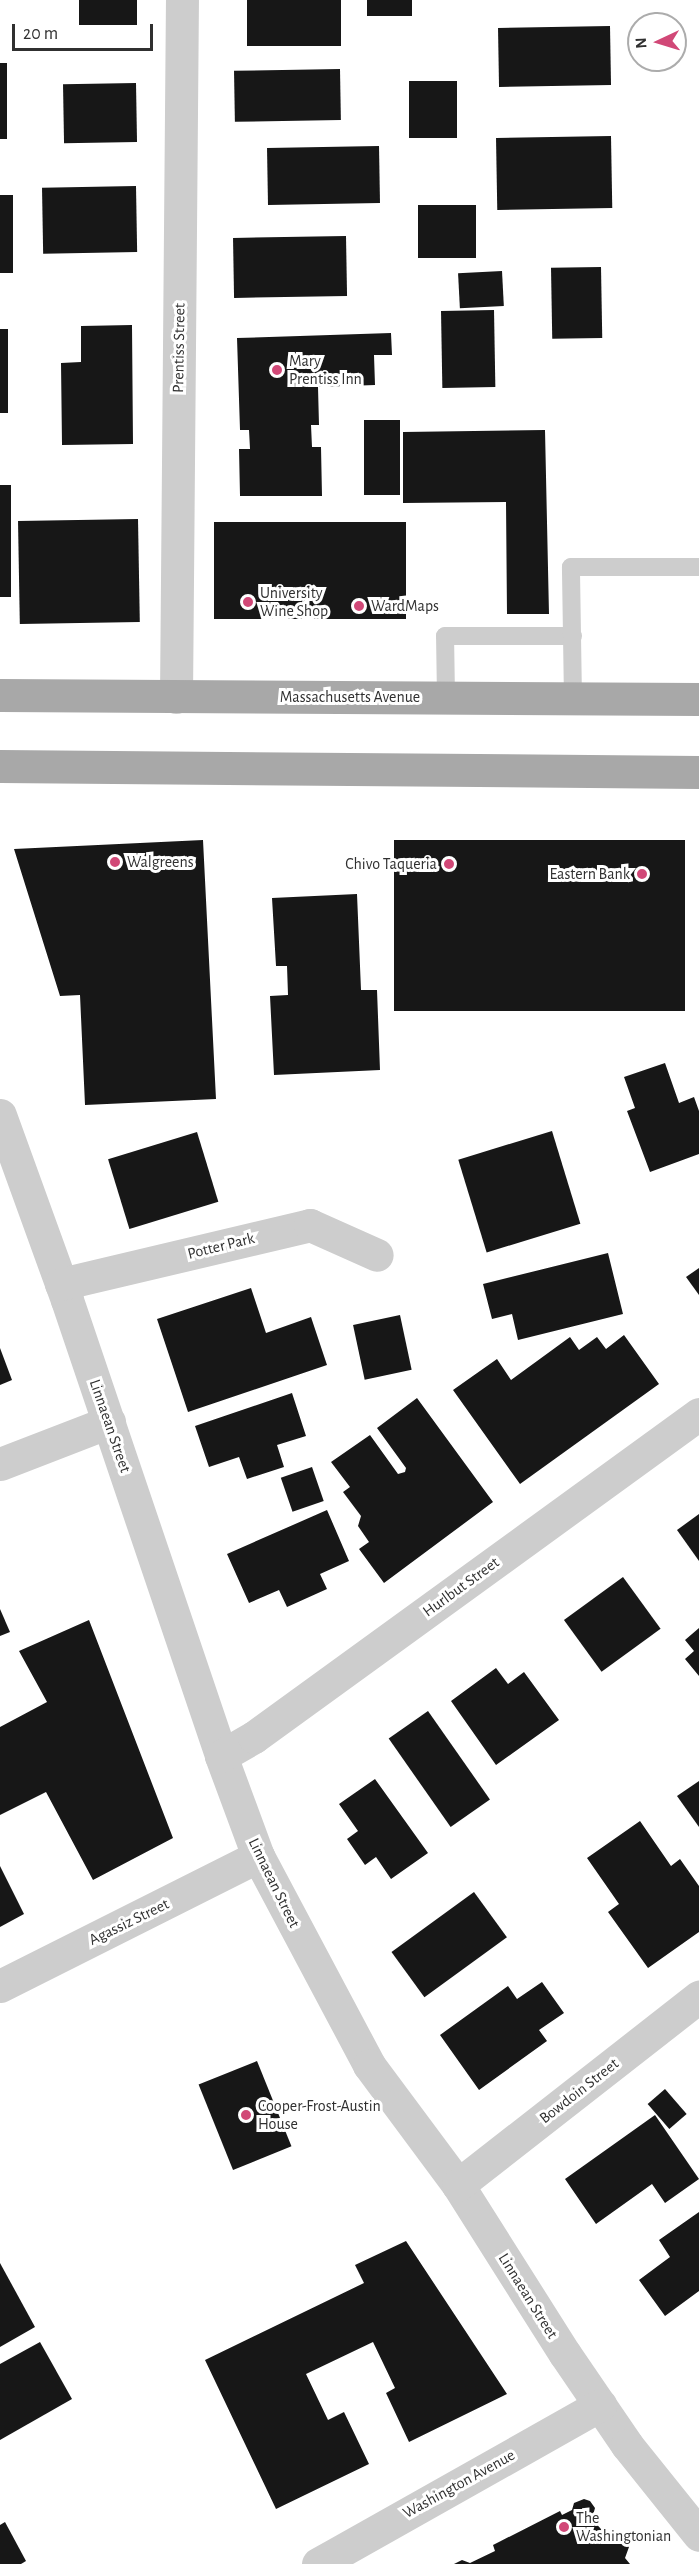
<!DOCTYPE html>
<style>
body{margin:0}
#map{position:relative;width:699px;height:2564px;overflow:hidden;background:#fff;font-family:"Alegreya Sans",sans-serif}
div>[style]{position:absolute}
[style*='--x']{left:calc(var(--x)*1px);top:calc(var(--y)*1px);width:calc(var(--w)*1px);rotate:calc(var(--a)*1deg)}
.building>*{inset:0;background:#171717;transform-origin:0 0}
.lane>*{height:18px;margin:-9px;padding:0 9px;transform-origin:9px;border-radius:9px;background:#cdcdcd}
.street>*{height:33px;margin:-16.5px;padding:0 16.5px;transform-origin:16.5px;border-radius:16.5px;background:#cdcdcd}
.primary>*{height:33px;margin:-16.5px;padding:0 16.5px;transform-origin:16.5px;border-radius:16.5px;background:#a8a8a8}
.dots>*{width:16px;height:16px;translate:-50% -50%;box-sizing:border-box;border:3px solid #fff;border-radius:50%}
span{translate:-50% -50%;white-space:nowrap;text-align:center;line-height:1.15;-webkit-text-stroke:6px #fff;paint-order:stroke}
.street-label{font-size:16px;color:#303030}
.poi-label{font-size:16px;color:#303030}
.left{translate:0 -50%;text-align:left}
.right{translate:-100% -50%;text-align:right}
.north{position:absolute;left:627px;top:12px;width:60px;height:60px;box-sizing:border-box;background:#fff;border:2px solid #acacac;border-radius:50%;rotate:266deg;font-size:16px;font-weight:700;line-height:24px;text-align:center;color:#303030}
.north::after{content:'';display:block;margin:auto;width:21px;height:27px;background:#d14877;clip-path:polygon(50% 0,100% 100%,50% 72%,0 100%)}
.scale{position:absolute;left:12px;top:24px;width:141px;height:27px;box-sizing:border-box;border:3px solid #303030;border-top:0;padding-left:8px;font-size:18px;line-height:21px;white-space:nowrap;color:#303030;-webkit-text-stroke:4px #fff;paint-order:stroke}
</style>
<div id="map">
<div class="building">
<div style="left:79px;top:0;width:58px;height:25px"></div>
<div style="left:247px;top:0;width:94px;height:46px"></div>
<div style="left:367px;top:0;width:45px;height:16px"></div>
<div style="left:610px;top:26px;width:59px;height:112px;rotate:89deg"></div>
<div style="left:0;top:63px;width:7px;height:76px"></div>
<div style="left:340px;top:69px;width:51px;height:106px;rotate:89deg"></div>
<div style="left:409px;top:81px;width:48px;height:57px"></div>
<div style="left:136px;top:83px;width:59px;height:73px;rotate:89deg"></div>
<div style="left:611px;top:136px;width:72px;height:115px;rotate:89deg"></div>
<div style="left:379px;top:146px;width:57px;height:112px;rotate:89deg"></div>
<div style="left:136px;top:186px;width:66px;height:94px;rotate:89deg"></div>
<div style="left:0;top:195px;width:13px;height:78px"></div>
<div style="left:418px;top:205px;width:58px;height:53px"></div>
<div style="left:346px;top:236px;width:60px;height:113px;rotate:89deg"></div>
<div style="left:601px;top:267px;width:71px;height:50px;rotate:89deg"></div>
<div style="left:502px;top:271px;width:35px;height:44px;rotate:87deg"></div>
<div style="left:494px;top:310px;width:77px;height:53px;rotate:89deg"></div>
<div style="clip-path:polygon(132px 325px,133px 444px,62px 445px,61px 363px,81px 362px,81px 326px)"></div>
<div style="left:0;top:329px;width:8px;height:84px"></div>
<div style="clip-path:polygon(391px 333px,392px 355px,374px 355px,375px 385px,318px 387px,319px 425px,311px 425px,312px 447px,321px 447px,322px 496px,240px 496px,239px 449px,250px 449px,249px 430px,240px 430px,237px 338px)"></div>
<div style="left:364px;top:420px;width:36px;height:75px"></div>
<div style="clip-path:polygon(545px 430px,549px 614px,507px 614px,506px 502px,403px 503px,403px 432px)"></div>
<div style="left:0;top:485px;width:11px;height:112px"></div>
<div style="left:138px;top:519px;width:103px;height:120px;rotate:89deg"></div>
<div style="left:214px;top:522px;width:192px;height:97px"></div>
<div style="clip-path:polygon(203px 840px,216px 1099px,85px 1105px,80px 995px,60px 996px,14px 849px)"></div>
<div style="left:394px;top:840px;width:291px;height:171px"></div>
<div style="clip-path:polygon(357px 894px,361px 990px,377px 990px,380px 1070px,274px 1075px,270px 996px,288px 995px,287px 966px,276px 966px,272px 898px)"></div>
<div style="clip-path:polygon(665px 1063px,679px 1103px,694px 1097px,699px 1111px,699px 1154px,650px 1172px,627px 1111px,635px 1108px,624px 1077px)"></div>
<div style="left:552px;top:1131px;width:97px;height:98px;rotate:73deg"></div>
<div style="left:197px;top:1132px;width:73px;height:93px;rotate:73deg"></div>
<div style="clip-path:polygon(608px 1253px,623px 1314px,518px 1340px,512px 1314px,492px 1319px,483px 1284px)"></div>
<div style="clip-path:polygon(699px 1268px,699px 1295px,686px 1277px)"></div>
<div style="clip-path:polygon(251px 1288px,266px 1333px,311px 1317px,327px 1365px,188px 1412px,157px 1319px)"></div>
<div style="left:400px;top:1315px;width:56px;height:48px;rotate:78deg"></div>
<div style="clip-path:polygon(624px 1335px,659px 1384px,520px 1484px,453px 1390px,497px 1359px,511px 1380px,570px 1337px,579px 1350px,597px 1337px,606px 1349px)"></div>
<div style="clip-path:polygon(0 1348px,12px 1380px,0 1385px)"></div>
<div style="clip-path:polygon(292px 1393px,306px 1436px,277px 1445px,284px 1467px,247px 1479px,239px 1457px,209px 1467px,195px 1426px)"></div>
<div style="clip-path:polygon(417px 1398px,493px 1502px,384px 1583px,359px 1549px,369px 1542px,358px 1526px,361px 1516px,343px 1492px,350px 1487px,331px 1462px,370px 1435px,398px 1474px,405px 1472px,406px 1468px,377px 1428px)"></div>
<div style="left:312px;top:1467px;width:36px;height:33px;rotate:71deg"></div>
<div style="clip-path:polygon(327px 1510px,349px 1561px,320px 1574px,327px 1589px,287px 1607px,279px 1590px,249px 1603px,227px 1554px)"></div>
<div style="clip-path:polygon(699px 1514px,699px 1561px,677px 1530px)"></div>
<div style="left:623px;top:1577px;width:64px;height:73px;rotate:54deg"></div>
<div style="clip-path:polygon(0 1609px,10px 1632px,0 1636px)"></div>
<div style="clip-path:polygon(89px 1620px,173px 1838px,93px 1880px,46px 1792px,0 1815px,0 1727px,47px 1702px,19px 1651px)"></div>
<div style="clip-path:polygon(699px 1628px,699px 1676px,685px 1659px,694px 1651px,685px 1640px)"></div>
<div style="clip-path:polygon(496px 1668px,508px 1684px,524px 1672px,559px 1720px,496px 1765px,451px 1701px)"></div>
<div style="left:428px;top:1711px;width:108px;height:48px;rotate:55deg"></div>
<div style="clip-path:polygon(375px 1779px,428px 1853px,391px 1879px,376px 1857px,365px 1865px,347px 1839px,358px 1831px,339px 1804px)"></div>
<div style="clip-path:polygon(699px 1781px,699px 1827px,677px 1796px)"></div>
<div style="clip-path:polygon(640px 1821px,671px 1866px,680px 1859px,699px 1886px,699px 1932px,648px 1968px,608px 1912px,619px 1904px,587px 1858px)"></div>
<div style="clip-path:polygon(0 1866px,24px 1914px,0 1927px)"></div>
<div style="left:474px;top:1892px;width:56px;height:102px;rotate:54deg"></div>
<div style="clip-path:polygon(542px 1982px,564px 2013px,539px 2030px,547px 2041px,479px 2090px,440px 2035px,508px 1986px,517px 1999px)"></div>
<div style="left:257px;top:2061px;width:92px;height:63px;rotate:68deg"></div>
<div style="left:665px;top:2089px;width:33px;height:23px;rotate:49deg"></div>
<div style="clip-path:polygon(655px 2115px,699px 2179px,665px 2203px,652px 2184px,596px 2224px,565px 2179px)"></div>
<div style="clip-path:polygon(699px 2212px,699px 2291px,665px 2316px,639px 2280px,670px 2257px,659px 2240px)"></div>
<div style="clip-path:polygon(406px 2241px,507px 2394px,409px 2442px,386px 2393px,395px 2388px,373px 2342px,306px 2374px,328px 2420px,344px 2412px,369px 2464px,276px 2509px,205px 2360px,364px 2283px,355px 2265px)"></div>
<div style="clip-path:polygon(0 2263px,35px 2327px,0 2347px)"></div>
<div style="clip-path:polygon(40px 2342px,72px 2399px,0 2440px,0 2364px)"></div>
<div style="clip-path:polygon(584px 2499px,590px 2501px,595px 2508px,592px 2519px,609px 2538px,620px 2535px,629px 2547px,625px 2558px,630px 2564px,454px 2564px,462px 2560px,470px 2563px,495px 2551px,493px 2545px,560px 2511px,562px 2515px,572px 2510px,574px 2503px)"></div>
<div style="clip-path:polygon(5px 2522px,26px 2561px,21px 2564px,0 2564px,0 2525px)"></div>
</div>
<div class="lane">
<div style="--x:446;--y:697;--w:61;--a:-90.9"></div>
<div style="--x:445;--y:636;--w:128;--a:0"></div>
<div style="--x:573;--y:699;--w:132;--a:-90.9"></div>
<div style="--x:571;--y:567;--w:128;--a:0"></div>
</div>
<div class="street">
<div style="--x:176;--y:697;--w:697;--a:-89.51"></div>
<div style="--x:0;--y:1115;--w:197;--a:70.1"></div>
<div style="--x:67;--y:1300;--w:481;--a:71.3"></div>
<div style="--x:221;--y:1756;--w:107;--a:69.7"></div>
<div style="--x:258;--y:1856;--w:237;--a:62"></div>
<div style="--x:369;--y:2065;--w:149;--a:53.4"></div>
<div style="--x:458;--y:2185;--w:200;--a:57.7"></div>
<div style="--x:565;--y:2354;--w:110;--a:55.7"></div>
<div style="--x:627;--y:2445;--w:115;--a:51.3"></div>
<div style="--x:61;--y:1284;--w:256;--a:-13.3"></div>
<div style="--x:310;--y:1225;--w:73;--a:24.1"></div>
<div style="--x:0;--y:1464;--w:117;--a:-21.1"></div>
<div style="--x:221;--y:1756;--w:38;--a:-30"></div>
<div style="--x:254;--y:1737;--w:550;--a:-35.97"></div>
<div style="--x:0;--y:1986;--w:289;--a:-26.7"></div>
<div style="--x:458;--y:2185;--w:306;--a:-38"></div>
<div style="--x:318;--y:2564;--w:324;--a:-29.4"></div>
</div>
<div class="primary">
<div style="--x:0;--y:695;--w:699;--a:0.33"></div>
<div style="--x:0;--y:766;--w:699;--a:0.49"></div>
</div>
<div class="dots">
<div style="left:277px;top:370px;background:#d14877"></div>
<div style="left:248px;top:602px;background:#d14877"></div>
<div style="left:359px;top:606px;background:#d14877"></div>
<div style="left:115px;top:862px;background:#d14877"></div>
<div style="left:449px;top:864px;background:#d14877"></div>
<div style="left:642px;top:874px;background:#d14877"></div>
<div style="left:246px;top:2115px;background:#d14877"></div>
<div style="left:564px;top:2527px;background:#d14877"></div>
</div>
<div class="street-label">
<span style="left:179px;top:348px;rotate:-89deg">Prentiss Street</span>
<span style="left:350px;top:697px">Massachusetts Avenue</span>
<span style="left:221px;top:1246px;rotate:-14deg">Potter Park</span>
<span style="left:110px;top:1426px;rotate:71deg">Linnaean Street</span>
<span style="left:461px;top:1587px;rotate:-36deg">Hurlbut Street</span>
<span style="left:274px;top:1883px;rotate:64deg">Linnaean Street</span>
<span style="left:129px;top:1922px;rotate:-26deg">Agassiz Street</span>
<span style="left:579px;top:2091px;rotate:-38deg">Bowdoin Street</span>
<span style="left:528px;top:2296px;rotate:58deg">Linnaean Street</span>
<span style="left:459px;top:2484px;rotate:-29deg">Washington Avenue</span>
</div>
<div class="poi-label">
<span class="left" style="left:289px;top:370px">Mary<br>Prentiss Inn</span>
<span class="left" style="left:260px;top:602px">University<br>Wine Shop</span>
<span class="left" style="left:371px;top:606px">WardMaps</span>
<span class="left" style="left:127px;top:862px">Walgreens</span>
<span class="right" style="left:437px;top:864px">Chivo Taqueria</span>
<span class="right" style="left:630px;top:874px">Eastern Bank</span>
<span class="left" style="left:258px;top:2115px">Cooper-Frost-Austin<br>House</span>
<span class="left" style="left:576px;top:2527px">The<br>Washingtonian</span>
</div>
<div class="north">N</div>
<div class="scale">20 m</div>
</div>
